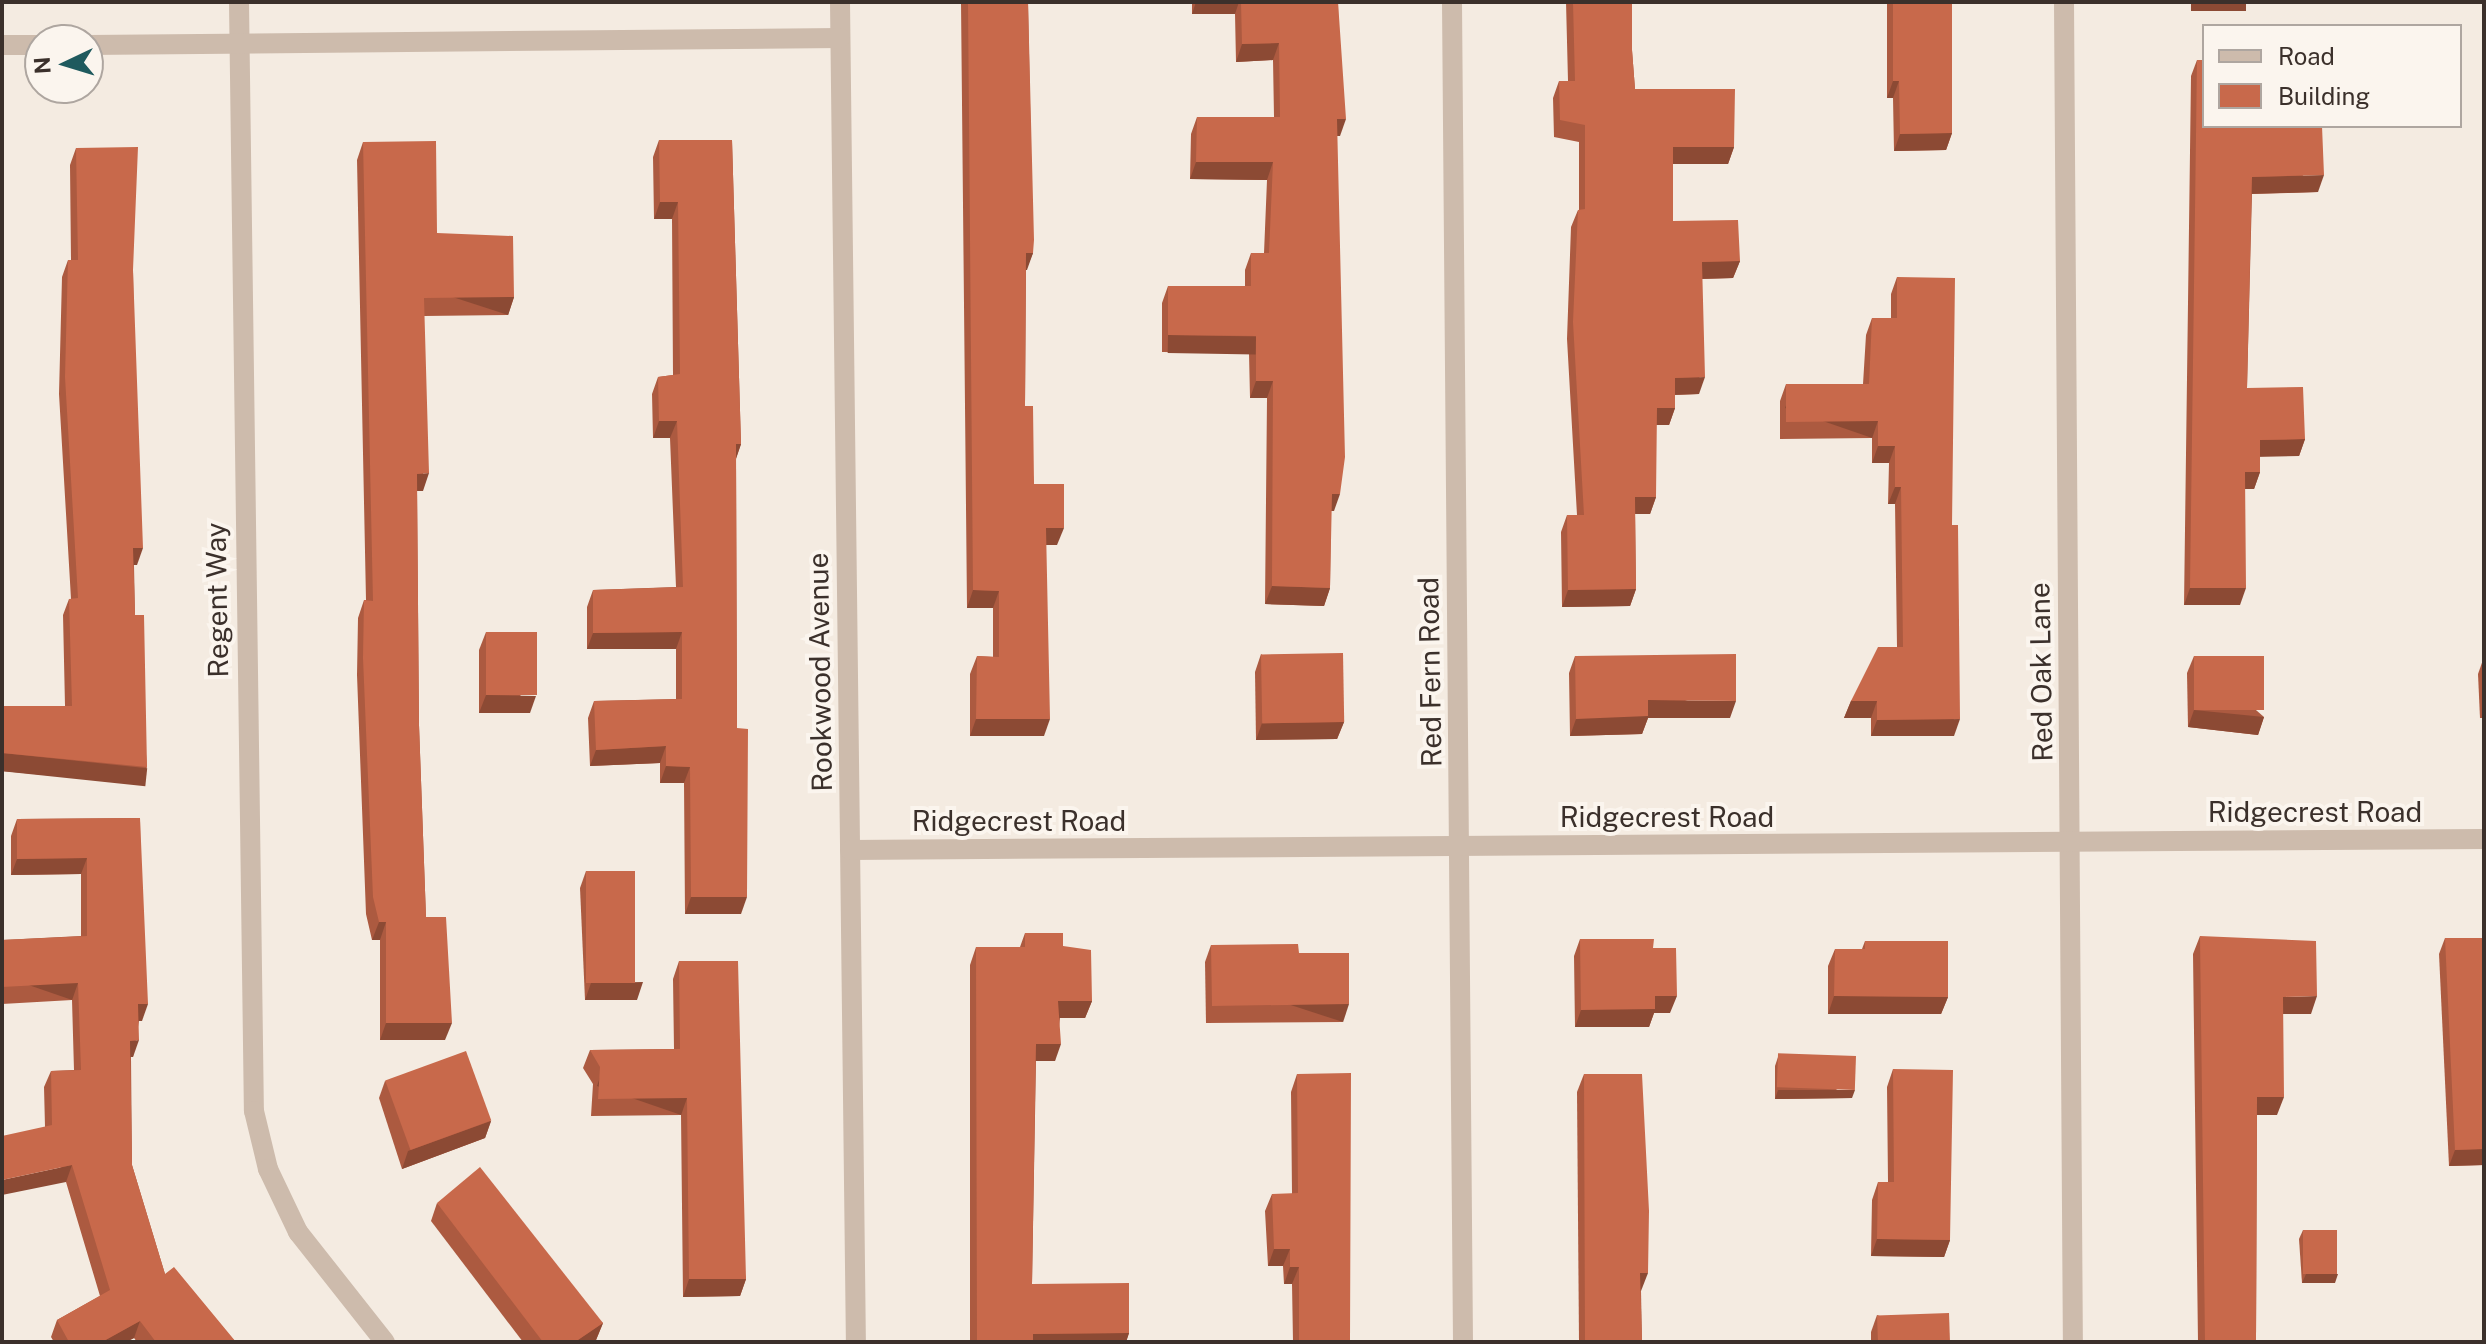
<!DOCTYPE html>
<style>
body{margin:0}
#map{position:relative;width:2486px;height:1344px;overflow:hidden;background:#f4ebe1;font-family:"Public Sans",sans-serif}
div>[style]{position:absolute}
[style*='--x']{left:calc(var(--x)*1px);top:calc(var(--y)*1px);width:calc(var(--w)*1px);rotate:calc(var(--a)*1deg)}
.minor>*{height:20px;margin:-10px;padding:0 10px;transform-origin:10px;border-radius:10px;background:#cdbbac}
.wall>*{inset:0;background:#ac5a40}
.shaded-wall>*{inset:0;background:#8c4a34;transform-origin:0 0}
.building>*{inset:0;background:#c8694b;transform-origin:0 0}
span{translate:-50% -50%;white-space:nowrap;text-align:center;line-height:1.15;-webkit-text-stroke:8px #fbf5ee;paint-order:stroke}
.street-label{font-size:28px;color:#3b302b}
.frame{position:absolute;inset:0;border:4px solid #3b302b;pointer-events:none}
.legend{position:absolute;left:2202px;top:24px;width:260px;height:104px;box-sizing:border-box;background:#fbf5ee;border:2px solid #aea6a0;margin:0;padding:10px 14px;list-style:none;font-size:24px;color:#3b302b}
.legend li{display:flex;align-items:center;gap:16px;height:40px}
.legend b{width:40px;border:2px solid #aea6a0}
.north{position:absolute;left:24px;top:24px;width:80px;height:80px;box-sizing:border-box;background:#fbf5ee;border:2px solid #aea6a0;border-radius:50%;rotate:266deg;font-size:22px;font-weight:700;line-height:32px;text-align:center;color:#3b302b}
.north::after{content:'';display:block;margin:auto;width:28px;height:36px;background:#1f5a5e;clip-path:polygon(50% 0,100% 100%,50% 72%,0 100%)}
</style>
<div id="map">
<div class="minor">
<div style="--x:239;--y:2;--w:1109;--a:89.23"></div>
<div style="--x:254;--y:1111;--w:60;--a:76.4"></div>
<div style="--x:268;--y:1169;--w:70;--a:64.5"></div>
<div style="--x:298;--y:1232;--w:140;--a:51.7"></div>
<div style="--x:840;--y:2;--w:1340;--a:89.32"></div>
<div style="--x:1452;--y:2;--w:1340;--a:89.53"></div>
<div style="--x:2064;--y:2;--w:1340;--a:89.62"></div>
<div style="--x:2;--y:45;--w:38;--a:0"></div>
<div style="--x:88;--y:45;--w:752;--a:-0.53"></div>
<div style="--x:850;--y:850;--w:1634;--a:-0.39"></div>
</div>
<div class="wall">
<div style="clip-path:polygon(961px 2px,1028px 2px,1033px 253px,1026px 270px,1025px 406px,1034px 484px,1057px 545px,1046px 545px,1044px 736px,970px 736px,970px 674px,977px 656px,993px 657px,993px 608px,967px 608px)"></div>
<div style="clip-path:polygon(1192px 2px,1338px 2px,1340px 136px,1337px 136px,1334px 511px,1331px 511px,1330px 588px,1324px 606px,1265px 604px,1267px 398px,1250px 398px,1249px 353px,1162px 352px,1162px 303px,1168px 286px,1245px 286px,1245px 270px,1251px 253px,1264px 253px,1267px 180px,1190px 179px,1191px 134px,1197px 117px,1274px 117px,1273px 60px,1236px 62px,1235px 14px,1192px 14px)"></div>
<div style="clip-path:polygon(1566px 2px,1632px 2px,1632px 50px,1635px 89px,1734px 147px,1728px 164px,1673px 164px,1673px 221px,1740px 261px,1733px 278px,1702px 279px,1699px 394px,1675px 395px,1675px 408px,1669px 425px,1656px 425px,1656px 497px,1650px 514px,1635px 514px,1636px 589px,1630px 606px,1562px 607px,1561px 532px,1567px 515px,1577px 515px,1567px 339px,1571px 227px,1578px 210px,1579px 210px,1579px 142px,1554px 137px,1553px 98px,1559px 81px,1568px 81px)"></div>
<div style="clip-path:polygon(1887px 2px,1952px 2px,1952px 133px,1946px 150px,1894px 151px,1893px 98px,1887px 98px)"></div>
<div style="clip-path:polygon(2197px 60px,2318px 192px,2252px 194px,2247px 388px,2305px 439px,2299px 456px,2260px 456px,2260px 472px,2254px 489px,2245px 489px,2240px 605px,2184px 605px,2191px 76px)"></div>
<div style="clip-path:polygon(659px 140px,732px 140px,741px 444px,736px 459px,737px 728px,741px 914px,685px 914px,684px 783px,660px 783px,660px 763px,590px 766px,588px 718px,594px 701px,676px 699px,676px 649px,587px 649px,587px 607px,593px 590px,676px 587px,670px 438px,653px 438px,652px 394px,658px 377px,673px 375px,672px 219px,654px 219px,653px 157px)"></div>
<div style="clip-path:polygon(363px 142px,437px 233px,514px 297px,508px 315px,424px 316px,423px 491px,417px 491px,419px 725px,426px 917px,445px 1040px,380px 1040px,380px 940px,372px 940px,366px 914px,357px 675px,358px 618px,364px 600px,366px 600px,357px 160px)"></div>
<div style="clip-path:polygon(76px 148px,133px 270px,137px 565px,134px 565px,135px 615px,147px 767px,141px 784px,2px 771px,2px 706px,65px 706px,63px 615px,69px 599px,71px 599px,59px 394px,62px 277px,68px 260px,71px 260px,70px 165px)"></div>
<div style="clip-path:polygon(1897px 277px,1952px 525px,1954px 736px,1871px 736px,1871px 718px,1844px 718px,1851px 701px,1897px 647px,1895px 504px,1888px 504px,1889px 463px,1872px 463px,1872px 438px,1780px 439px,1780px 401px,1786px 384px,1863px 384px,1866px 335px,1872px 318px,1891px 318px,1891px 294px)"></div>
<div style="clip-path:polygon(486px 632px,530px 713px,479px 713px,479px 650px)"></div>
<div style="clip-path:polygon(1261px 654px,1344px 722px,1337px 739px,1256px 740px,1255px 672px)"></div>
<div style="clip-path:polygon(1575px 656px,1730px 718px,1648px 718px,1642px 734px,1570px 736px,1569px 673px)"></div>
<div style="clip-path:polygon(2194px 656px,2264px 717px,2258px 735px,2188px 727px,2187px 673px)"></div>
<div style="clip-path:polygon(2484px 657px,2484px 718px,2480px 718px,2478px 674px)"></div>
<div style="clip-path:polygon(140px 818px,142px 1021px,139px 1021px,133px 1057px,131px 1057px,132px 1165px,165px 1274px,236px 1342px,137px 1342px,134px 1338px,126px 1342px,54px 1342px,51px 1337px,57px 1320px,100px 1296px,66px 1182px,45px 1127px,44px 1087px,51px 1071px,74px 1070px,72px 1000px,2px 1004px,2px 940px,81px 936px,81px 874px,11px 875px,11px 836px,17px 819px)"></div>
<div style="clip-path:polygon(586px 871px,637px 1000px,585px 1000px,580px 888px)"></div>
<div style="clip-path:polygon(1025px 933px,1063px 946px,1092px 1001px,1085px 1018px,1060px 1018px,1055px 1061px,1036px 1061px,1032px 1284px,1129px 1333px,1126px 1342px,970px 1342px,970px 965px,976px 947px,1020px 947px)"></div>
<div style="clip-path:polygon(2200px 936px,2311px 1014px,2283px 1014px,2277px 1115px,2257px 1115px,2256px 1342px,2198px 1342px,2193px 954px)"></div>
<div style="clip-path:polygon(2445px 938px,2484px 938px,2484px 1165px,2449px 1166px,2439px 954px)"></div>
<div style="clip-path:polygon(1580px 939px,1653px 948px,1670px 1013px,1654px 1013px,1649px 1027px,1575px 1027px,1574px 956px)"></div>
<div style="clip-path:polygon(1865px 941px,1948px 997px,1941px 1014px,1828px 1014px,1828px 966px,1835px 949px,1862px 949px)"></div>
<div style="clip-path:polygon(1211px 945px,1299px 953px,1343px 1022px,1206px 1023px,1205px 962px)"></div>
<div style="clip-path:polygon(679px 961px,746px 1279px,740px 1296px,683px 1297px,681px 1115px,591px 1116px,593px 1084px,583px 1068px,590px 1050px,674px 1049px,673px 979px)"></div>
<div style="clip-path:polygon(1778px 1057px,1852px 1098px,1775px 1099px,1775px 1066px)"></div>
<div style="clip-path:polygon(1893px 1069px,1950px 1240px,1944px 1257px,1871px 1256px,1872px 1200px,1878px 1182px,1888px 1182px,1887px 1087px)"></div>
<div style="clip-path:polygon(1297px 1074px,1350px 1342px,1293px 1342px,1292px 1284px,1284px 1284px,1283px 1266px,1268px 1266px,1265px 1211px,1272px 1194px,1292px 1194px,1291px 1092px)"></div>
<div style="clip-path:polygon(1584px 1074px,1641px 1291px,1642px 1342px,1579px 1342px,1577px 1092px)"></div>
<div style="clip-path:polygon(385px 1081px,491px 1121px,485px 1138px,402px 1169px,379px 1098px)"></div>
<div style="clip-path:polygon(437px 1203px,603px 1323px,596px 1340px,594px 1342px,523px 1342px,431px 1221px)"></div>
<div style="clip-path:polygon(2303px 1230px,2335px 1283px,2302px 1283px,2299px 1239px)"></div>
<div style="clip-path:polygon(1877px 1315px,1950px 1342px,1871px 1342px,1871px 1332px)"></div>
</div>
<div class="shaded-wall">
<div style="clip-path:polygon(1196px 2px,1239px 2px,1235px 14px,1192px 14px)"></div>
<div style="left:2191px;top:2px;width:55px;height:9px"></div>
<div style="clip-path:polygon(1279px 43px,1273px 60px,1236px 62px,1242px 44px)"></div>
<div style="clip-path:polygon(1893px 81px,1899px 81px,1893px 98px,1887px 98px)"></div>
<div style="clip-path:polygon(1337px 119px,1346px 119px,1340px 136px,1331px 136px)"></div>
<div style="clip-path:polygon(1952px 133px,1946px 150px,1894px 151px,1900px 134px)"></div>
<div style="clip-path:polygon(1673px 147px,1734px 147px,1728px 164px,1667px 164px)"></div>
<div style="clip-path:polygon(1196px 162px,1273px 162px,1267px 180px,1190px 179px)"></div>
<div style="clip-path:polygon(2324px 175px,2318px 192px,2246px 194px,2252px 177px)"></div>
<div style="clip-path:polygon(660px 202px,678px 202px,672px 219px,654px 219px)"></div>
<div style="clip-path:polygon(1026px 253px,1033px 253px,1027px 270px,1020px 270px)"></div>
<div style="clip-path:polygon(1740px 261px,1733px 278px,1696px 279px,1702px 262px)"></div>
<div style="left:514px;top:297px;width:19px;height:90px;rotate:108deg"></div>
<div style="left:1168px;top:335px;width:88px;height:18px;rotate:1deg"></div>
<div style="clip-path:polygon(1705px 377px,1699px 394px,1668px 395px,1675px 378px)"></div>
<div style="clip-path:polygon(1256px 381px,1273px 381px,1267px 398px,1250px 398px)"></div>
<div style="clip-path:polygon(1657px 408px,1675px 408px,1669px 425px,1650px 425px)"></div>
<div style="clip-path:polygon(659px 421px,677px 421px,670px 438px,653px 438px)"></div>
<div style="left:1878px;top:421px;width:18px;height:92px;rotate:109deg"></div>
<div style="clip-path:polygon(2305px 439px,2299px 456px,2254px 457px,2260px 440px)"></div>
<div style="clip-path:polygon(736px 444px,741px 444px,735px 461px)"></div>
<div style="clip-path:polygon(1878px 446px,1895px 446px,1889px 463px,1872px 463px)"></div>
<div style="clip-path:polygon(2245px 472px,2260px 472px,2254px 489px,2239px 489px)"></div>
<div style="clip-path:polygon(429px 473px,423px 491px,411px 491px,417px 474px)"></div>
<div style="clip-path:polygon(1895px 487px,1901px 487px,1895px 504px,1888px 504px)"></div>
<div style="clip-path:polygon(1332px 494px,1340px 494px,1334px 511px,1325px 511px)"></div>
<div style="clip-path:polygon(1635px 497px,1656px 497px,1650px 514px,1629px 514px)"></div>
<div style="clip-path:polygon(1046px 528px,1064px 528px,1057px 545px,1039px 545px)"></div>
<div style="clip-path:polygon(133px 548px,143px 548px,137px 565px,127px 565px)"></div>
<div style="clip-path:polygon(1272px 586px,1330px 588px,1324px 606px,1265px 604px)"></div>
<div style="clip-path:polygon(2190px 588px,2246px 588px,2240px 605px,2184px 605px)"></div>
<div style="clip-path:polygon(1636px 589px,1630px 606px,1562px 607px,1568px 590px)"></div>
<div style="clip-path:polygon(973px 590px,999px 591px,993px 608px,967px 608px)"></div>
<div style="clip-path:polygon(682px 632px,676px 649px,587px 649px,593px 633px)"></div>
<div style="clip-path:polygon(486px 695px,536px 696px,530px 713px,479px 713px)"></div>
<div style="clip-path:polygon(1648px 700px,1736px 701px,1730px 718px,1648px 718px,1642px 734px,1570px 736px,1576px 719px)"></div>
<div style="clip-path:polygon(1851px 701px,1877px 701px,1871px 718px,1844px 718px)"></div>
<div style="clip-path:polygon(2194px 710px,2264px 717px,2258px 735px,2188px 727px)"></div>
<div style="clip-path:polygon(976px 719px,1050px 719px,1044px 736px,970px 736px)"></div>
<div style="clip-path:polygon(1960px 719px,1954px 736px,1871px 736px,1877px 720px)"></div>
<div style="clip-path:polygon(1344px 722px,1337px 739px,1256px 740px,1262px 723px)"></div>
<div style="clip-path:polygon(666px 746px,660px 763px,590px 766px,596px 750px)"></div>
<div style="left:2px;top:753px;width:146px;height:18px;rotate:6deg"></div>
<div style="clip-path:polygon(666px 766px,690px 767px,684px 783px,660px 783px)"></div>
<div style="clip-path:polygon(87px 858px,81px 874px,11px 875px,17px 859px)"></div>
<div style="clip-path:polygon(691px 897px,747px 897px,741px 914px,685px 914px)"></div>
<div style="clip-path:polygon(379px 922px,386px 922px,380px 940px,372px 940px)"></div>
<div style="clip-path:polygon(643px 982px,637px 1000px,585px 1000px,591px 983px)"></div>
<div style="left:78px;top:983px;width:18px;height:76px;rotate:109deg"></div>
<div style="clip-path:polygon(1655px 996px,1677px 996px,1670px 1013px,1654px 1013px,1649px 1027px,1575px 1027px,1581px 1010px)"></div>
<div style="clip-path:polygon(1834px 996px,1948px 997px,1941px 1014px,1828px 1014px)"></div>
<div style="clip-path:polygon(2317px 996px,2311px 1014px,2276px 1014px,2283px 997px)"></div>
<div style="clip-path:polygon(1058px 1001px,1092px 1001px,1085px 1018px,1052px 1018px)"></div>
<div style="clip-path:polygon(138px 1004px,148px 1004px,142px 1021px,132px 1021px)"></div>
<div style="left:1349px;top:1004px;width:19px;height:137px;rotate:108deg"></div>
<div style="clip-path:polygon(386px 1023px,452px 1023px,445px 1040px,380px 1040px)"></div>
<div style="clip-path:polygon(139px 1040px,133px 1057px,124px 1057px,130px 1041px)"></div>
<div style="clip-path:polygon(1036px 1044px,1061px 1044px,1055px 1061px,1030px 1061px)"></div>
<div style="clip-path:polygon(1778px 1090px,1855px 1090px,1852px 1098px,1775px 1099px)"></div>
<div style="clip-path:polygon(2257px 1097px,2284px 1097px,2277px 1115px,2251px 1115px)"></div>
<div style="left:687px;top:1098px;width:18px;height:89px;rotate:109deg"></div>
<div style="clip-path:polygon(491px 1121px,485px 1138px,402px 1169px,408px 1151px)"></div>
<div style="clip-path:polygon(2484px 1149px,2484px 1165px,2449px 1166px,2455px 1150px)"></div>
<div style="clip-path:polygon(72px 1165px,66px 1182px,2px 1195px,2px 1180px)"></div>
<div style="clip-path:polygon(1877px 1239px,1950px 1240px,1944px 1257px,1871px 1256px)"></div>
<div style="clip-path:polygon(1274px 1249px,1290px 1249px,1283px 1266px,1268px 1266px)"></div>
<div style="clip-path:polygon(1290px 1267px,1299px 1267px,1292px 1284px,1284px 1284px)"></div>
<div style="clip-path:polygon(1640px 1273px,1648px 1273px,1641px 1291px,1634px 1291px)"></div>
<div style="clip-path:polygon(2306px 1274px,2338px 1274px,2335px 1283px,2302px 1283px)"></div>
<div style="clip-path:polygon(689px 1279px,746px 1279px,740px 1296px,683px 1297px)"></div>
<div style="clip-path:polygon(140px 1321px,134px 1338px,126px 1342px,102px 1342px)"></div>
<div style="clip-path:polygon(603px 1323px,596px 1340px,594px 1342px,575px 1342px)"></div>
<div style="clip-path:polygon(1129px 1333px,1126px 1342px,1030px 1342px,1033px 1334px)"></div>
</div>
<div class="building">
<div style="clip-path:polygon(968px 2px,1028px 2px,1034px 240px,1033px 253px,1026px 253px,1025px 406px,1033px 406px,1034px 484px,1064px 484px,1064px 528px,1046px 528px,1050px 719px,976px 719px,977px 656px,999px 657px,999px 591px,973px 590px)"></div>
<div style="clip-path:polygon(1241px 2px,1338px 2px,1346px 119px,1337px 119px,1345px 457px,1340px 494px,1332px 494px,1330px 588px,1272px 586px,1273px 381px,1256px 381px,1256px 336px,1168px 335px,1168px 286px,1251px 286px,1251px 253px,1269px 253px,1273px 162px,1196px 162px,1197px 117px,1280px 117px,1279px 43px,1242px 44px)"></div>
<div style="clip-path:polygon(1573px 2px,1632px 2px,1632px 50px,1635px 89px,1735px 89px,1734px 147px,1673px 147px,1673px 221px,1738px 220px,1740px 261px,1702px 262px,1705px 377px,1675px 378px,1675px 408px,1657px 408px,1656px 497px,1635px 497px,1636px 589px,1568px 590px,1567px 515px,1584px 515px,1573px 322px,1578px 210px,1585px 209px,1585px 125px,1560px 120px,1559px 81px,1575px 81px)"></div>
<div style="clip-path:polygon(1893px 2px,1952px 2px,1952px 133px,1900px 134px,1899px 81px,1893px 81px)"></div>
<div style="clip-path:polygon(2197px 60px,2204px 60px,2204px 126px,2322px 126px,2324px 175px,2252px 177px,2247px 388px,2303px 387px,2305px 439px,2260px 440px,2260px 472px,2245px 472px,2246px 588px,2190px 588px)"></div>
<div style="clip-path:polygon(659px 140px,732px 140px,741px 444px,736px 444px,737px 728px,748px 729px,747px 897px,691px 897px,690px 767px,666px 766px,666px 746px,596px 750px,594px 701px,682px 699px,682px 632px,593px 633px,593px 590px,683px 587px,677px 421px,659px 421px,658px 377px,680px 374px,678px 202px,660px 202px)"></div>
<div style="clip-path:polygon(436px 141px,437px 233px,513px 236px,514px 297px,424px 298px,429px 473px,417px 474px,419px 725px,426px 917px,446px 917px,452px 1023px,386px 1023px,386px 922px,379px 922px,373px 897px,363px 658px,364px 600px,373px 601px,363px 142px)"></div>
<div style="clip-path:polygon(138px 147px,133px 270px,143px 548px,133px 548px,135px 615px,144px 615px,147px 767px,2px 753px,2px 706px,72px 706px,69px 599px,78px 598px,65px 377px,68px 260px,78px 260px,76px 148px)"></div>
<div style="clip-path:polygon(1897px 277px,1955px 278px,1952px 525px,1958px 525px,1960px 719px,1877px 720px,1877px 701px,1851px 701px,1878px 647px,1903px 647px,1901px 487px,1895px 487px,1895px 446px,1878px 446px,1878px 421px,1786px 422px,1786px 384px,1869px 384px,1872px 318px,1897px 318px)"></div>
<div style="left:486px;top:632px;width:51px;height:63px"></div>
<div style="left:1343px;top:653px;width:69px;height:82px;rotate:89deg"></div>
<div style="clip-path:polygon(1736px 654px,1736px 701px,1648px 700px,1648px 716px,1576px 719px,1575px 656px)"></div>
<div style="left:2194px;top:656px;width:70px;height:54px"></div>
<div style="clip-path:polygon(140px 818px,148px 1004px,138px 1004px,139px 1040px,130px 1041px,132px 1165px,165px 1274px,174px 1267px,236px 1342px,156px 1342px,140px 1321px,102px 1342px,69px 1342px,57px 1320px,110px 1290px,72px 1165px,2px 1180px,2px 1136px,52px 1125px,51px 1071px,81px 1070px,78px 983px,2px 987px,2px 940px,87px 936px,87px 858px,17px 859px,17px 819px)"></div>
<div style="left:586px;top:871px;width:49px;height:112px"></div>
<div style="clip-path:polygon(1025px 933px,1063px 933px,1063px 946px,1091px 950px,1092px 1001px,1058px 1001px,1061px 1044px,1036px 1044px,1032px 1284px,1129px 1283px,1129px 1333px,1033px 1334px,1033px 1342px,977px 1342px,976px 947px,1025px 947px)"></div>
<div style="clip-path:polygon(2200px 936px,2316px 941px,2317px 996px,2283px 997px,2284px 1097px,2257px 1097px,2256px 1342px,2205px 1342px)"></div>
<div style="clip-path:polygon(2445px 938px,2484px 938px,2484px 1149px,2455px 1150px)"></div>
<div style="clip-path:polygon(1580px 939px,1654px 939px,1653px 948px,1676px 948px,1677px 996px,1655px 996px,1655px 1009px,1581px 1010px)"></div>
<div style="clip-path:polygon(1865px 941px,1948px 941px,1948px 997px,1834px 996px,1835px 949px,1865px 949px)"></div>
<div style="clip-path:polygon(1298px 944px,1299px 953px,1349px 953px,1349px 1004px,1212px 1006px,1211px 945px)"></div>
<div style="clip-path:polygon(679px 961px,738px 961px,746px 1279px,689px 1279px,687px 1098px,598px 1099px,600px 1067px,590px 1050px,680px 1049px)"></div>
<div style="left:466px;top:1051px;width:74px;height:86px;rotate:70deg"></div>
<div style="left:1856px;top:1056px;width:34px;height:78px;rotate:92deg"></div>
<div style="clip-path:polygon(1893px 1069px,1953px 1070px,1950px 1240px,1877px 1239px,1878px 1182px,1894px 1182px)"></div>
<div style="clip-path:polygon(1351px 1073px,1350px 1342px,1299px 1342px,1299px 1267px,1290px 1267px,1290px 1249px,1274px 1249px,1272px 1194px,1298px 1193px,1297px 1074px)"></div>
<div style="clip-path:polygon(1584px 1074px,1642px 1074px,1649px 1211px,1648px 1273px,1640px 1273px,1642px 1342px,1585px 1342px)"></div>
<div style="clip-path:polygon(480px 1167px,603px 1323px,575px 1342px,543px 1342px,437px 1203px)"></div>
<div style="left:2303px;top:1230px;width:34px;height:44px"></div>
<div style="left:1949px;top:1313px;width:29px;height:72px;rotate:88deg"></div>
</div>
<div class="street-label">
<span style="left:217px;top:600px;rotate:-91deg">Regent Way</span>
<span style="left:820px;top:672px;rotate:-91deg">Rookwood Avenue</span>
<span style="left:1430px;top:672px;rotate:-91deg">Red Fern Road</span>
<span style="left:2041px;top:672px;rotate:-91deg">Red Oak Lane</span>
<span style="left:2315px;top:812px">Ridgecrest Road</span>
<span style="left:1667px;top:817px">Ridgecrest Road</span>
<span style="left:1019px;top:821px">Ridgecrest Road</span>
</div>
<div class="frame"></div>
<ul class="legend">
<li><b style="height:10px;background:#cdbbac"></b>Road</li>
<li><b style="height:22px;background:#c8694b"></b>Building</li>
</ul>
<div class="north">N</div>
</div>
